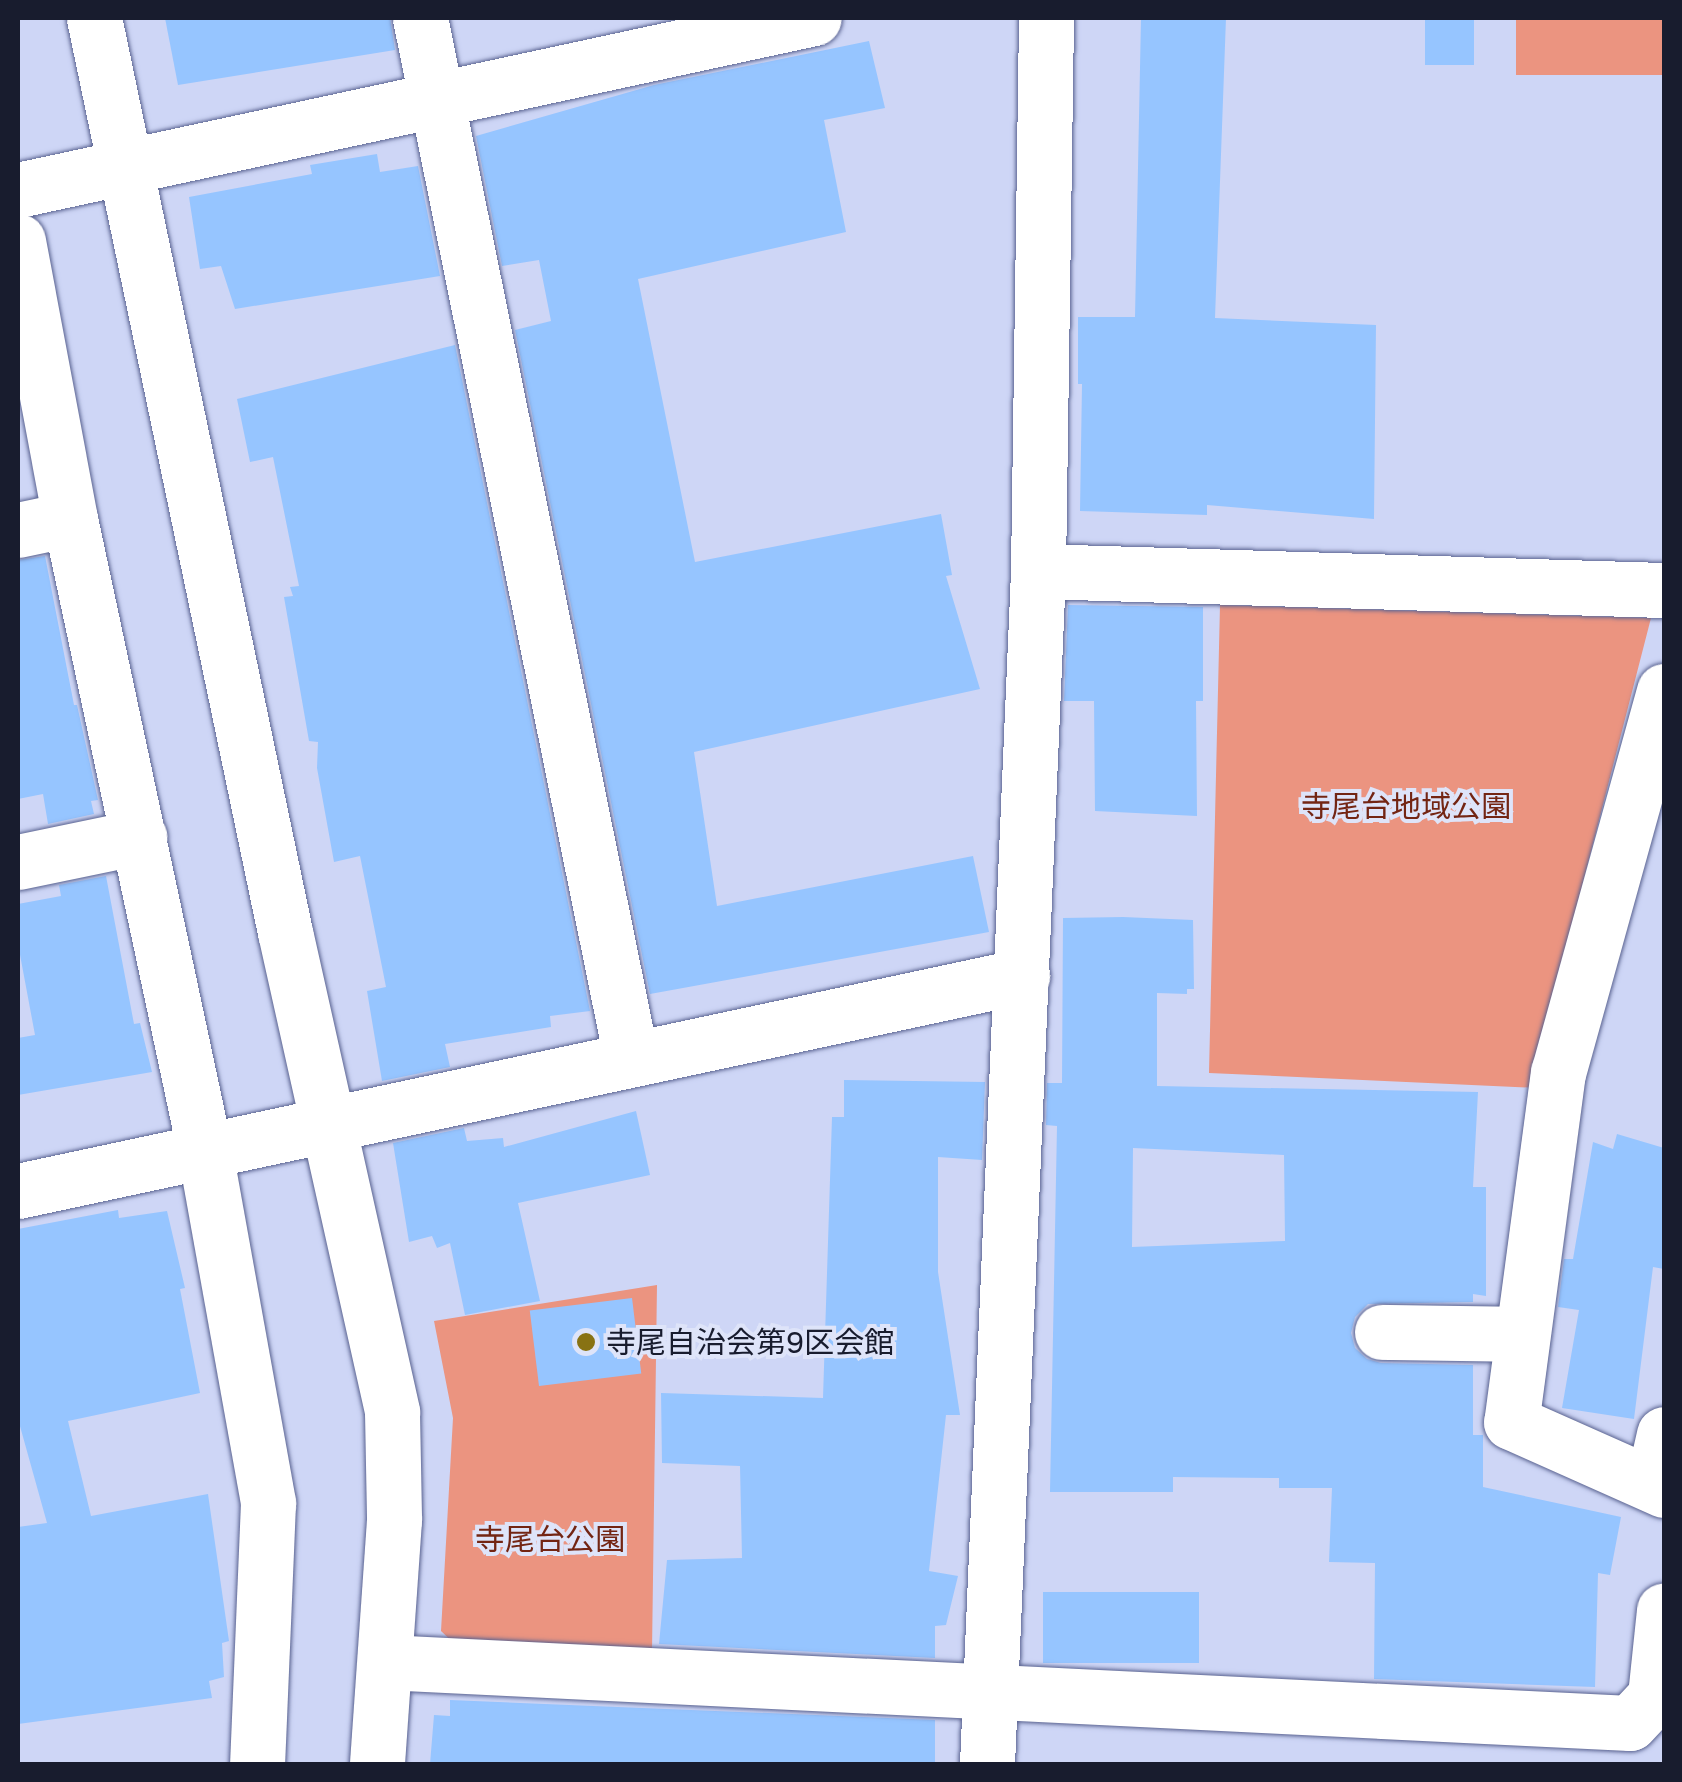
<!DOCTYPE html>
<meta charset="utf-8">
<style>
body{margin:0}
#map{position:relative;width:1682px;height:1782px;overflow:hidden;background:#ced6f6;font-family:"Golos Text","Noto Sans JP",sans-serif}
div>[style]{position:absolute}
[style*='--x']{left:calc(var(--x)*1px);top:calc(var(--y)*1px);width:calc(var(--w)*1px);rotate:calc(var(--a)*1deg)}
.green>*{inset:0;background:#eb9480;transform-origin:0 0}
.building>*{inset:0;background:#96c5ff;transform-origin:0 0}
.roads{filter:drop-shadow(0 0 2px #596290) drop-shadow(0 0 2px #596290)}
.minor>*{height:55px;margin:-27.5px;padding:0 27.5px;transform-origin:27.5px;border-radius:27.5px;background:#fff}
.tertiary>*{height:55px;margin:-27.5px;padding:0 27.5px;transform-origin:27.5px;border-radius:27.5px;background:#fff}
.dots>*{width:28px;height:28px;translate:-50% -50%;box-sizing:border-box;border:5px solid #dee4f9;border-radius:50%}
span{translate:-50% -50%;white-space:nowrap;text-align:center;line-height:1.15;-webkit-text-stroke:8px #dee4f9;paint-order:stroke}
.park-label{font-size:30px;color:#732513}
.poi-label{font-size:30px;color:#181c2e}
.left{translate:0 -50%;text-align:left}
.frame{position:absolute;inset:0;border:20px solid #181c2e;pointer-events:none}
</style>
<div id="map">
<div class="green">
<div style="left:1516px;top:18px;width:148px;height:57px"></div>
<div style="clip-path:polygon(1220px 605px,1651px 618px,1535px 1069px,1539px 1088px,1209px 1073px)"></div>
<div style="clip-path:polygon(657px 1285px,652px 1652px,461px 1650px,441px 1631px,453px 1418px,434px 1321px)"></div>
</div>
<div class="building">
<div style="clip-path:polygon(165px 18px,390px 18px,395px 50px,178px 85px)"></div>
<div style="clip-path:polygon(1141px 18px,1226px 18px,1215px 318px,1376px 325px,1374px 519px,1207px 505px,1207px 515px,1080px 511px,1082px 384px,1078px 384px,1078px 317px,1135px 317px)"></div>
<div style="left:1425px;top:18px;width:49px;height:47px"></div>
<div style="clip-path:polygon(869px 41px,885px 108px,824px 120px,846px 232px,638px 279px,695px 562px,941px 514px,952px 575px,946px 576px,980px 689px,694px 752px,717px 906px,973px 856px,989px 932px,650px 994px,515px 330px,551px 321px,539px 260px,502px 266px,476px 136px,654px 85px)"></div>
<div style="clip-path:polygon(377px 154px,380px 172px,418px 166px,440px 276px,235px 309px,221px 266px,200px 269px,189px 197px,312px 174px,310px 165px)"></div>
<div style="clip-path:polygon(455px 345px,590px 1011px,550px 1016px,551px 1027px,445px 1044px,450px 1067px,382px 1081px,367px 991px,386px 987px,360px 856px,334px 862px,317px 768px,318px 742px,309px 741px,284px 597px,293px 596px,290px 587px,299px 586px,273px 457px,250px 462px,237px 399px)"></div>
<div style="clip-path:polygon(45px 556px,74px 705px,77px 705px,98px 800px,91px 801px,94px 814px,48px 824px,43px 794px,18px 799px,18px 560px)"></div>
<div style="clip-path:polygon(1068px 605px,1203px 607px,1203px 701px,1196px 701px,1197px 816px,1095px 811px,1094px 701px,1064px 701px)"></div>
<div style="clip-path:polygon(106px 876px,134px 1024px,140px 1023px,152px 1072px,18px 1095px,18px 1038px,35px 1035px,18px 944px,18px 904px,61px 896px,59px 885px)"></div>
<div style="clip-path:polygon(evenodd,1123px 917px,1193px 920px,1194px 989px,1187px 989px,1187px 994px,1157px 993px,1157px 1086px,1478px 1092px,1473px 1187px,1486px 1187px,1486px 1296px,1473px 1294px,1473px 1302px,1368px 1304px,1355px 1317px,1351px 1333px,1355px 1348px,1367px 1359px,1381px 1363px,1473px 1365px,1473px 1435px,1483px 1435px,1483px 1487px,1621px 1517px,1610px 1575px,1598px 1573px,1595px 1687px,1374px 1679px,1375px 1563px,1329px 1562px,1332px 1488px,1279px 1488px,1279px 1478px,1173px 1477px,1173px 1492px,1050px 1492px,1057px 1126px,1046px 1125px,1047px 1083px,1062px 1083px,1063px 918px,1123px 917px,1133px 1148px,1284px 1155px,1285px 1241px,1132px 1247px,1133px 1148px)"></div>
<div style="clip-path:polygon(844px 1080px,985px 1082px,982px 1160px,938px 1157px,938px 1272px,960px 1415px,946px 1415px,929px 1571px,958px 1576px,946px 1625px,935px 1626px,935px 1658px,659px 1644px,667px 1560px,742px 1558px,740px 1466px,662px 1463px,661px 1393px,823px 1398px,832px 1117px,844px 1117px)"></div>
<div style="clip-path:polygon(636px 1111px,650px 1175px,518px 1203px,540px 1301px,465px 1315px,450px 1243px,437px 1248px,432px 1236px,409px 1242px,393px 1143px,464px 1128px,467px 1141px,503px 1138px,504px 1147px)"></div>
<div style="clip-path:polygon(1617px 1134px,1664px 1148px,1664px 1269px,1653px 1267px,1634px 1419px,1562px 1408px,1579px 1310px,1558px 1307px,1564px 1259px,1573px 1259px,1593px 1142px,1613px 1149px)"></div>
<div style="clip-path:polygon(118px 1210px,119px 1218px,167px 1211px,185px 1288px,180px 1289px,200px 1393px,68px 1421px,91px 1516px,208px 1494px,229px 1641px,222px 1643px,224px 1677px,209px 1681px,212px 1698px,18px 1724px,18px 1527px,47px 1523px,18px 1419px,18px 1229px)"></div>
<div style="left:632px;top:1298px;width:76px;height:103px;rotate:83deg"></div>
<div style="left:1199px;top:1592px;width:71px;height:156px;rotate:90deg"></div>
<div style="clip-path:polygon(450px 1700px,935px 1720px,935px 1764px,430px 1764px,434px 1715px,450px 1716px)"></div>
</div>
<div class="roads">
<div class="minor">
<div style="--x:420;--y:18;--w:1061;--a:78.53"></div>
<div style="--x:18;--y:190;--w:814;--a:-12.19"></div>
<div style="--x:18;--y:241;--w:283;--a:79.4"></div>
<div style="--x:70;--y:519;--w:647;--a:77.96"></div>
<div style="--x:205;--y:1152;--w:357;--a:79.8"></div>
<div style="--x:268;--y:1503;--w:261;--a:92.4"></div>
<div style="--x:18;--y:530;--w:53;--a:-11.9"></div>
<div style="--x:1038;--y:571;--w:626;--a:1.74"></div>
<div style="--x:1664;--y:691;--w:395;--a:105.5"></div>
<div style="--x:1558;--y:1072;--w:353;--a:97.6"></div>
<div style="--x:1511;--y:1422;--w:167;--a:24"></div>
<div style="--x:18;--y:862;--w:124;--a:-11.7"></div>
<div style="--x:18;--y:1191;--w:1027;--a:-12.09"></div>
<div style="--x:1382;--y:1332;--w:138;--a:0.8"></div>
<div style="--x:1653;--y:1483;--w:50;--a:-77.3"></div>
<div style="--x:385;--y:1662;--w:1246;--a:2.81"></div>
<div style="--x:1630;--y:1723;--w:37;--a:-47"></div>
<div style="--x:1655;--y:1696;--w:9;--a:-6"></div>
<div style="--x:1655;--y:1696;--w:86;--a:-84"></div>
<div style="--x:987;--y:1764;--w:1194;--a:-87.55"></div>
<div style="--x:1038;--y:571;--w:553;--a:-89.17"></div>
</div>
<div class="tertiary">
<div style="--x:94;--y:18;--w:934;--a:78.2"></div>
<div style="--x:285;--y:932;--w:492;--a:77.4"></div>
<div style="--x:392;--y:1412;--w:108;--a:88.9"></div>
<div style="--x:394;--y:1520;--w:245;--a:94"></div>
</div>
</div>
<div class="dots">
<div style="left:586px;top:1342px;background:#887213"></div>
</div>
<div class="park-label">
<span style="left:1406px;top:806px">寺尾台地域公園</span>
<span style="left:550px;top:1539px">寺尾台公園</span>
</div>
<div class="poi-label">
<span class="left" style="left:606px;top:1342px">寺尾自治会第9区会館</span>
</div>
<div class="frame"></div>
</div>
